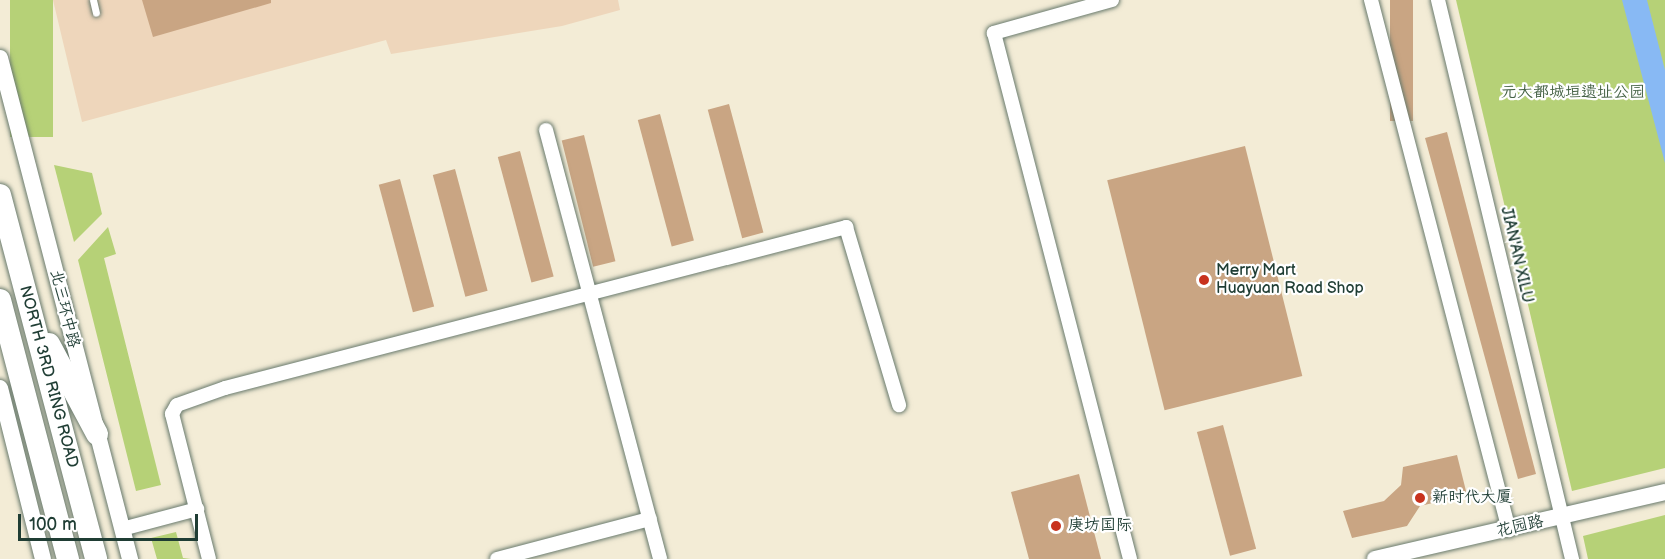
<!DOCTYPE html>
<meta charset="utf-8">
<style>
body{margin:0}
#map{position:relative;width:1665px;height:559px;overflow:hidden;background:#f3ecd6;font-family:"Balsamiq Sans","LXGW WenKai TC",sans-serif}
div>[style]{position:absolute}
[style*='--x']{left:calc(var(--x)*1px);top:calc(var(--y)*1px);width:calc(var(--w)*1px);rotate:calc(var(--a)*1deg)}
.built>*{inset:0;background:#eed6bb}
.green>*{inset:0;background:#b6d177;transform-origin:0 0}
.water>*{inset:0;background:#88b9f4}
.building>*{inset:0;background:#c9a583;transform-origin:0 0}
.roads{filter:drop-shadow(0 0 2px #697a6d) drop-shadow(0 0 2px #697a6d)}
.service>*{height:7px;margin:-3.5px;padding:0 3.5px;transform-origin:3.5px;border-radius:3.5px;background:#fff}
.minor>*{height:14px;margin:-7px;padding:0 7px;transform-origin:7px;border-radius:7px;background:#fff}
.tertiary>*{height:16px;margin:-8px;padding:0 8px;transform-origin:8px;border-radius:8px;background:#fff}
.trunk>*{height:22px;margin:-11px;padding:0 11px;transform-origin:11px;border-radius:11px;background:#fff}
.dots>*{width:16px;height:16px;translate:-50% -50%;box-sizing:border-box;border:3px solid #fff;border-radius:50%}
span{translate:-50% -50%;white-space:nowrap;text-align:center;line-height:1.15;-webkit-text-stroke:4.5px #fff;paint-order:stroke}
.park-label{font-size:16px;color:#456245}
.street-label{font-size:16px;color:#1f3d34}
.poi-label{font-size:16px;color:#1f3d34}
.left{translate:0 -50%;text-align:left}
.scale{position:absolute;left:18px;top:514px;width:180px;height:27px;box-sizing:border-box;border:3px solid #1f3d34;border-top:0;padding-left:8px;font-size:18px;line-height:21px;white-space:nowrap;color:#1f3d34;-webkit-text-stroke:4px #fff;paint-order:stroke}
</style>
<div id="map">
<div class="built">
<div style="clip-path:polygon(53px 0,618px 0,620px 10px,562px 26px,391px 54px,386px 40px,82px 122px)"></div>
</div>
<div class="green">
<div style="left:10px;top:0;width:43px;height:137px"></div>
<div style="clip-path:polygon(1456px 0,1665px 0,1665px 468px,1572px 491px)"></div>
<div style="clip-path:polygon(54px 165px,92px 173px,102px 214px,74px 242px)"></div>
<div style="clip-path:polygon(108px 227px,116px 254px,104px 258px,161px 485px,136px 491px,78px 260px)"></div>
<div style="clip-path:polygon(1665px 515px,1665px 559px,1588px 559px,1583px 536px)"></div>
<div style="clip-path:polygon(176px 532px,183px 558px,191px 559px,157px 559px,151px 538px)"></div>
</div>
<div class="water">
<div style="clip-path:polygon(1622px 0,1647px 0,1665px 70px,1665px 163px)"></div>
</div>
<div class="building">
<div style="clip-path:polygon(142px 0,271px 0,271px 3px,153px 37px)"></div>
<div style="left:1390px;top:0;width:23px;height:121px"></div>
<div style="left:729px;top:104px;width:133px;height:22px;rotate:75deg"></div>
<div style="left:660px;top:114px;width:131px;height:23px;rotate:75deg"></div>
<div style="clip-path:polygon(1447px 132px,1536px 474px,1518px 479px,1425px 138px)"></div>
<div style="left:584px;top:135px;width:130px;height:23px;rotate:76deg"></div>
<div style="left:1245px;top:146px;width:237px;height:142px;rotate:76deg"></div>
<div style="left:520px;top:151px;width:130px;height:23px;rotate:75deg"></div>
<div style="left:455px;top:169px;width:126px;height:23px;rotate:75deg"></div>
<div style="left:400px;top:179px;width:132px;height:22px;rotate:75deg"></div>
<div style="left:1223px;top:425px;width:128px;height:27px;rotate:75deg"></div>
<div style="clip-path:polygon(1457px 455px,1467px 495px,1420px 506px,1407px 526px,1352px 538px,1343px 511px,1384px 501px,1401px 485px,1403px 467px)"></div>
<div style="clip-path:polygon(1079px 474px,1101px 559px,1029px 559px,1011px 492px)"></div>
</div>
<div class="roads">
<div class="service">
<div style="--x:93;--y:0;--w:13;--a:77"></div>
</div>
<div class="minor">
<div style="--x:1112;--y:0;--w:123;--a:164.4"></div>
<div style="--x:994;--y:33;--w:543;--a:75.5"></div>
<div style="--x:1371;--y:0;--w:548;--a:75.41"></div>
<div style="--x:1438;--y:0;--w:575;--a:76.52"></div>
<div style="--x:546;--y:130;--w:444;--a:75.1"></div>
<div style="--x:122;--y:529;--w:78;--a:-14.9"></div>
<div style="--x:209;--y:559;--w:150;--a:-104.3"></div>
<div style="--x:172;--y:414;--w:10;--a:-61"></div>
<div style="--x:177;--y:405;--w:51;--a:-19.5"></div>
<div style="--x:225;--y:388;--w:642;--a:-14.53"></div>
<div style="--x:846;--y:227;--w:186;--a:73.4"></div>
<div style="--x:497;--y:559;--w:158;--a:-14.7"></div>
</div>
<div class="tertiary">
<div style="--x:0;--y:58;--w:518;--a:75.45"></div>
<div style="--x:0;--y:388;--w:176;--a:75.9"></div>
<div style="--x:1375;--y:559;--w:298;--a:-13"></div>
</div>
<div class="trunk">
<div style="--x:0;--y:195;--w:376;--a:75.2"></div>
<div style="--x:0;--y:300;--w:268;--a:75.3"></div>
<div style="--x:49;--y:344;--w:102;--a:61.9"></div>
</div>
</div>
<div class="dots">
<div style="left:1204px;top:280px;background:#c8321e"></div>
<div style="left:1420px;top:498px;background:#c8321e"></div>
<div style="left:1056px;top:526px;background:#c8321e"></div>
</div>
<div class="park-label">
<span style="left:1573px;top:93px">元大都城垣遗址公园</span>
</div>
<div class="street-label">
<span style="left:1516px;top:255px;rotate:77deg">JIAN'AN XILU</span>
<span style="left:64px;top:309px;rotate:76deg">北三环中路</span>
<span style="left:48px;top:377px;rotate:75deg">NORTH 3RD RING ROAD</span>
<span style="left:1520px;top:527px;rotate:-13deg">花园路</span>
</div>
<div class="poi-label">
<span class="left" style="left:1216px;top:280px">Merry Mart<br>Huayuan Road Shop</span>
<span class="left" style="left:1432px;top:498px">新时代大厦</span>
<span class="left" style="left:1068px;top:526px">庚坊国际</span>
</div>
<div class="scale">100 m</div>
</div>
